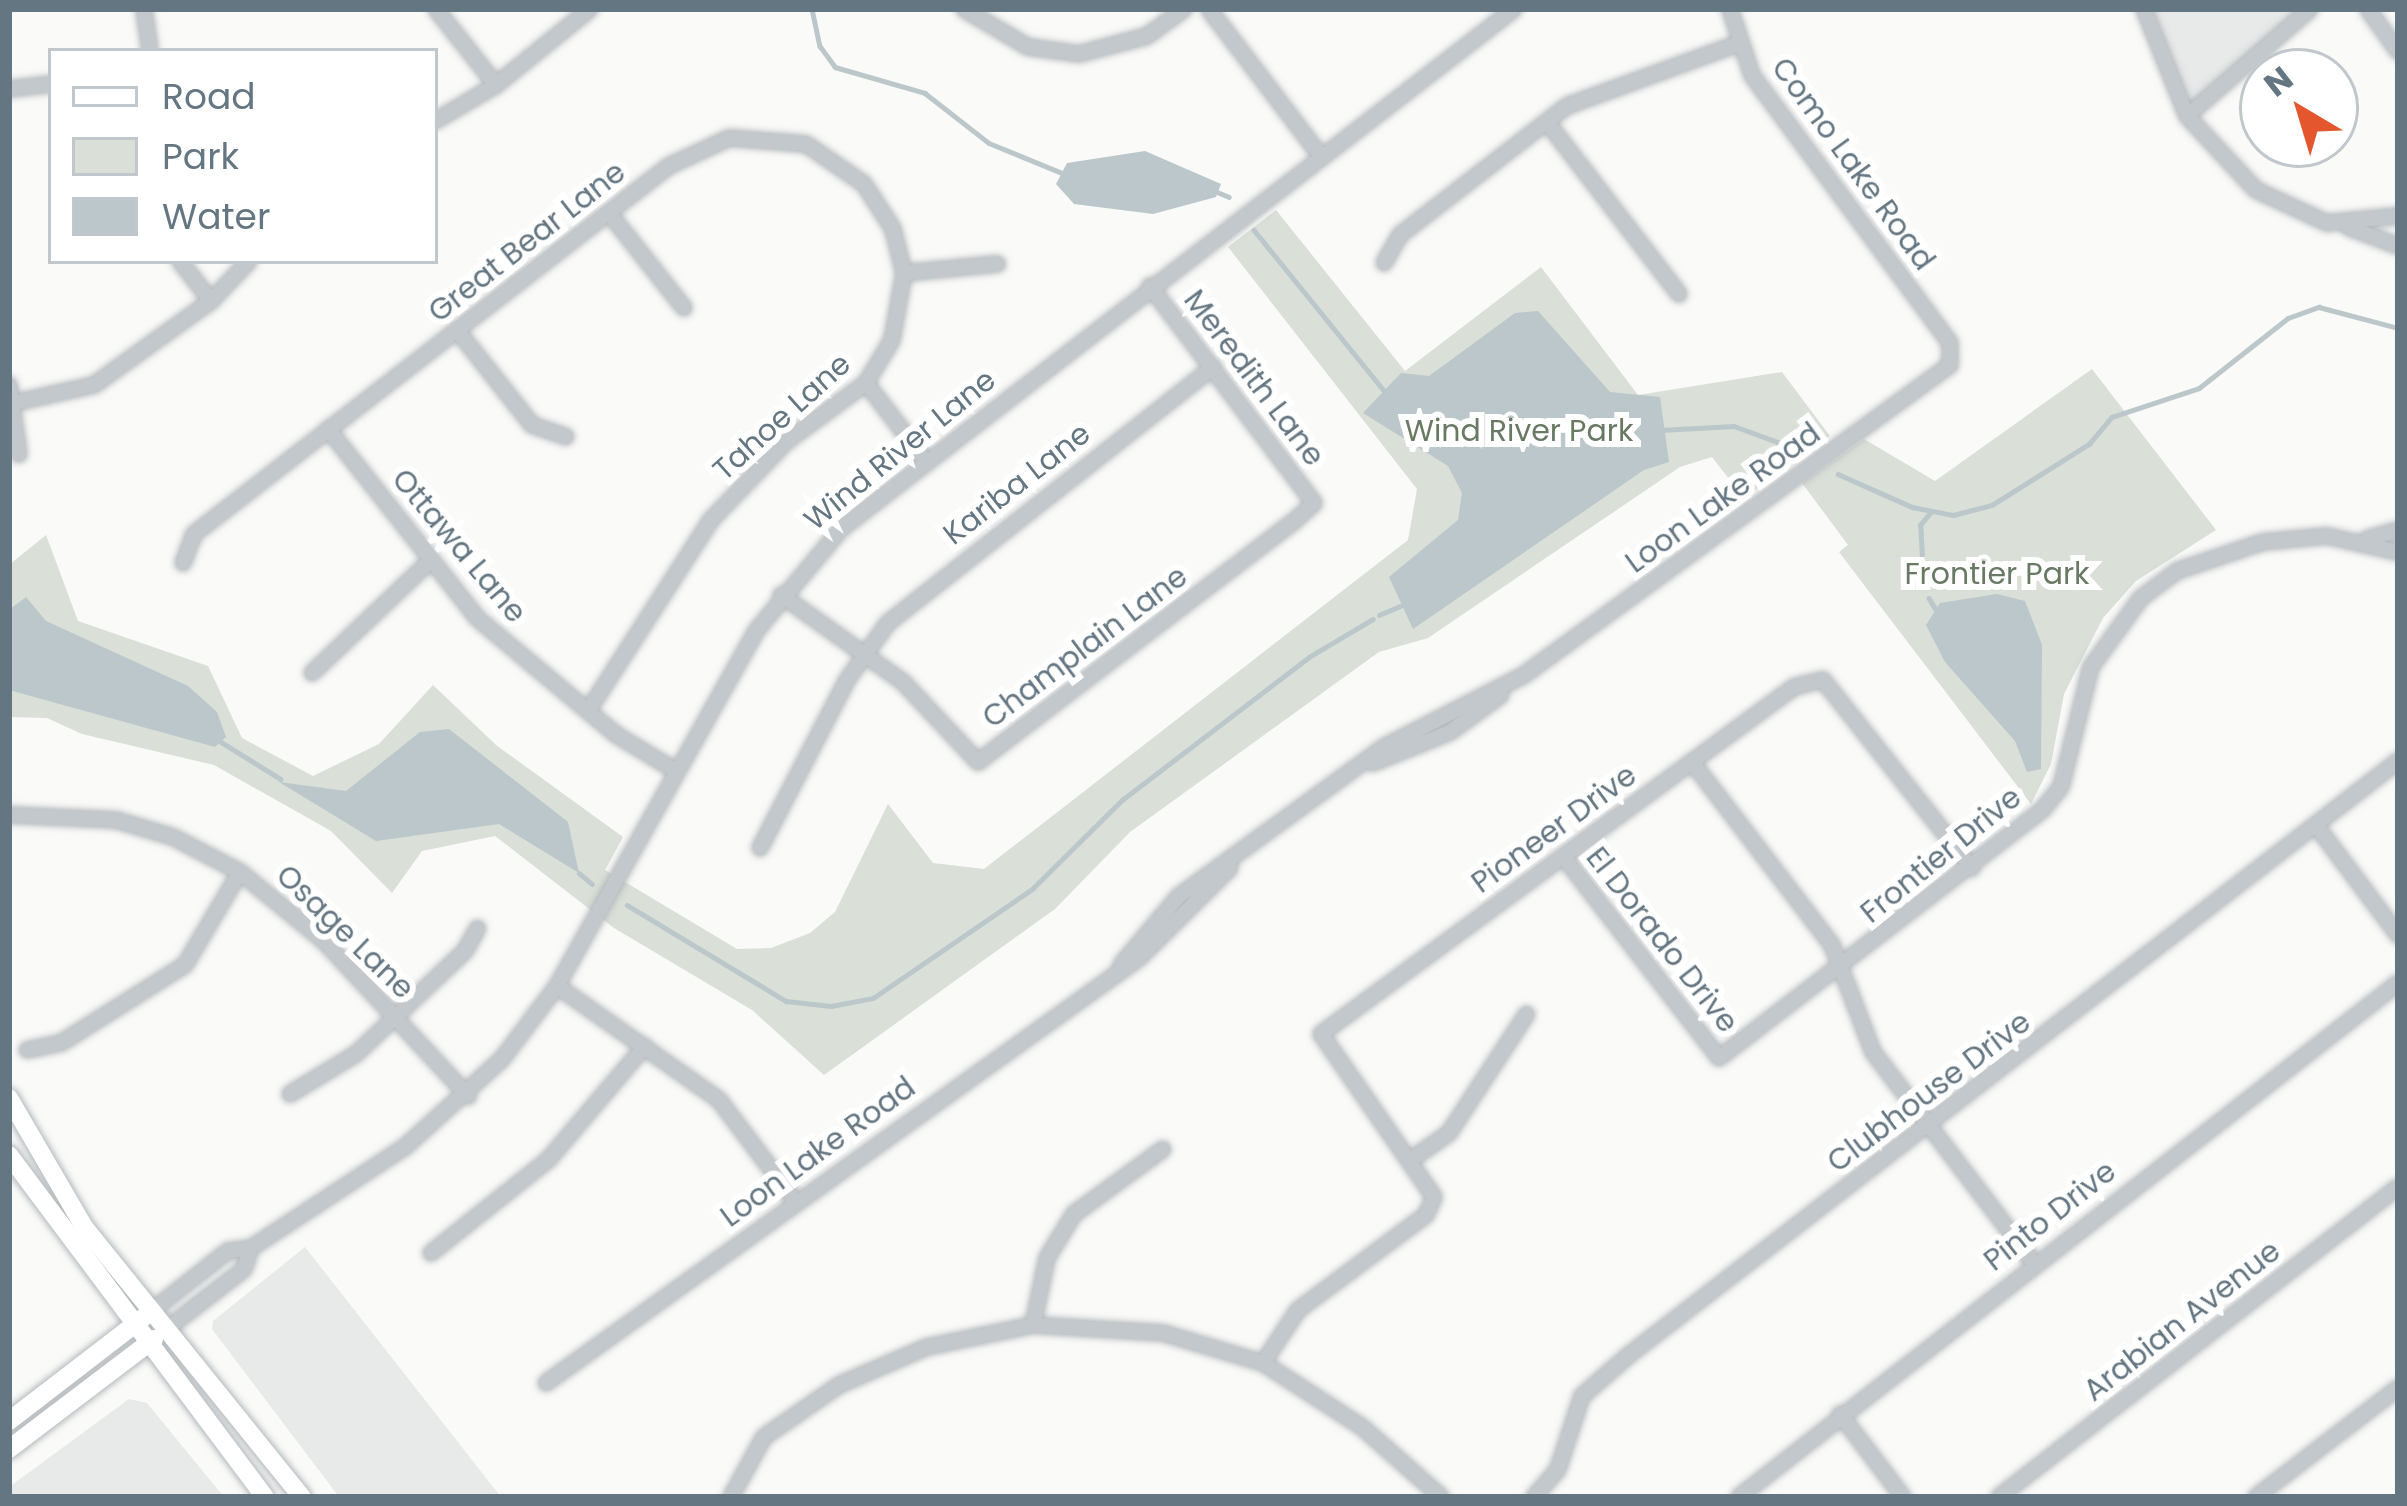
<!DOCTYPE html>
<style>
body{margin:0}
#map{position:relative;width:2407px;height:1506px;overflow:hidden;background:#fafaf8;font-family:Poppins,sans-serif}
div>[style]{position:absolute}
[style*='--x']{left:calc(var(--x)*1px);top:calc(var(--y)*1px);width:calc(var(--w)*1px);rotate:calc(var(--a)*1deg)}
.built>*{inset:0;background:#e8e9e9}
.green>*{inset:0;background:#dadfd7}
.water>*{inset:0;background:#bbc7cb}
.stream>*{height:4.5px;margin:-2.25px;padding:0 2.25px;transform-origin:2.25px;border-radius:2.25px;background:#bbc7cb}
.roads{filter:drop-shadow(0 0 3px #b5babe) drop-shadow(0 0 3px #b5babe)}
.minor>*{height:14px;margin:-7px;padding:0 7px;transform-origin:7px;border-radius:7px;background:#c3c8cc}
.major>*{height:18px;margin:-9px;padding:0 9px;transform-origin:9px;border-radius:9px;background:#fff}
span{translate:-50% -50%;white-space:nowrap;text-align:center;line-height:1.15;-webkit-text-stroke:12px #fff;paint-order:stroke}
.street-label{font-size:30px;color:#657683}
.park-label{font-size:30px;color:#687a64}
.frame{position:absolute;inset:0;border:12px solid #657683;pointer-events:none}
.legend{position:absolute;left:48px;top:48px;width:390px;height:216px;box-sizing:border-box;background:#fff;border:3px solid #c1c8cd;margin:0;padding:15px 21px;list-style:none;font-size:36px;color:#657683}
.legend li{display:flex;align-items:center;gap:24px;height:60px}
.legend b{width:60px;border:3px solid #c1c8cd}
.north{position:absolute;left:2239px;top:48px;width:120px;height:120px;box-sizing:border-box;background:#fff;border:3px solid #c1c8cd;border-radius:50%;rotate:322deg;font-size:33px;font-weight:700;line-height:48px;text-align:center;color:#657683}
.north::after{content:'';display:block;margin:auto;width:42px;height:54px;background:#e4572e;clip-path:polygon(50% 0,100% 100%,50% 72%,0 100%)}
</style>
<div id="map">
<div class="built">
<div style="clip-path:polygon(2144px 9px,2310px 9px,2187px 116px)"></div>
<div style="clip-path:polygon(305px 1247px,501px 1497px,339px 1497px,212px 1329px,213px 1321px)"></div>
<div style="clip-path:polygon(129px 1399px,147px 1403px,224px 1497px,9px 1497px,9px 1487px)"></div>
</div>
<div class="green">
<div style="clip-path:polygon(1276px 210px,1405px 371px,1541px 267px,1638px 395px,1782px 372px,1830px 436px,1744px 498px,1712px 457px,1680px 467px,1428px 638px,1379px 652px,1130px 832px,1055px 909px,824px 1075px,752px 1010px,614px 928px,495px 836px,422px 851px,392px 893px,331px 831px,214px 765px,82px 734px,47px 718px,9px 717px,9px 565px,46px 535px,78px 621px,208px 666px,242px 738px,313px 776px,379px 744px,433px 685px,496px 745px,623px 837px,605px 870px,737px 949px,771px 948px,810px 933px,835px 912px,888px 804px,933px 863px,984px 869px,1408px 540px,1417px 489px,1228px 247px)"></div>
<div style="clip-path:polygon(2092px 369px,2216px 530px,2136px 581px,2103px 618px,2064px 694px,2051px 764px,2031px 804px,1839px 552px,1848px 545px,1802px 483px,1864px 439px,1935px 481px)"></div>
</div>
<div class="water">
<div style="clip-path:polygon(1145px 151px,1221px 184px,1216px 197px,1153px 214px,1074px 204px,1056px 184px,1067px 163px)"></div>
<div style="clip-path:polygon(1538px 311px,1610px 392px,1660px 397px,1669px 462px,1644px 470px,1413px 629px,1389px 577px,1458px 520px,1462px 493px,1448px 466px,1363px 413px,1401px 373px,1429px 376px,1515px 313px)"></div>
<div style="clip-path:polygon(1997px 594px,2025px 601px,2042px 645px,2041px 769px,2027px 772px,2015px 741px,1945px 662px,1926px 625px,1940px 603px)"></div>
<div style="clip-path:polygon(26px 597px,46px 621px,188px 686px,217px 712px,226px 737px,215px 747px,9px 690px,9px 610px)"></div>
<div style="clip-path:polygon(449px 729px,568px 822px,579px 873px,499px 824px,376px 841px,279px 782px,346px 791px,420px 732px)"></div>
</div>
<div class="stream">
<div style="--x:812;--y:9;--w:38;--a:78"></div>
<div style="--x:820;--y:46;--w:26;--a:54"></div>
<div style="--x:835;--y:67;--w:94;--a:16.1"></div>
<div style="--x:925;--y:93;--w:81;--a:38"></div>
<div style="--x:989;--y:143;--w:79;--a:22.3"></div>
<div style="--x:1215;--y:191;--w:15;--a:23"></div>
<div style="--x:1254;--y:230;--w:210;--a:51"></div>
<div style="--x:1660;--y:430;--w:74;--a:-3.1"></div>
<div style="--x:1734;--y:426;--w:67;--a:20.1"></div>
<div style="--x:1838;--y:474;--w:81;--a:24"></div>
<div style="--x:1912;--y:507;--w:42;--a:11"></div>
<div style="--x:1953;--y:515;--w:40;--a:-14.4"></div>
<div style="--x:1992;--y:505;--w:115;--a:-32.2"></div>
<div style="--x:2089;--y:444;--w:35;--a:-50"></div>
<div style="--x:2112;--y:417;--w:92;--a:-18.4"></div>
<div style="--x:2199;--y:388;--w:113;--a:-38.2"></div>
<div style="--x:2288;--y:318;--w:33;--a:-20"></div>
<div style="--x:2319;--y:307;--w:82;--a:14.9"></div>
<div style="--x:1922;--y:558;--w:33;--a:-93"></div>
<div style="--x:1920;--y:525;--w:16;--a:-50"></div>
<div style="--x:1929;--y:598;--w:12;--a:59"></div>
<div style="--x:1379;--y:615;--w:30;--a:-23"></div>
<div style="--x:221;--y:742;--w:70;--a:31.7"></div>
<div style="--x:579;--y:873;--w:17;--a:40"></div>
<div style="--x:627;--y:905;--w:186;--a:31.1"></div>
<div style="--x:786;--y:1001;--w:45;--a:6.3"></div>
<div style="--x:831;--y:1006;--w:43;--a:-10.8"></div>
<div style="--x:873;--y:998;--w:193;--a:-34.4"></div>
<div style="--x:1032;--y:889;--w:127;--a:-44.7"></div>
<div style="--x:1122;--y:800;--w:235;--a:-37.4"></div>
<div style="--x:1309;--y:657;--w:74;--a:-30.7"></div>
</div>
<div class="roads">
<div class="minor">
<div style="--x:144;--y:9;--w:42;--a:81.9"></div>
<div style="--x:436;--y:9;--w:97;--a:51.7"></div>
<div style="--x:964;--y:9;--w:74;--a:30.7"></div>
<div style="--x:1028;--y:47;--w:51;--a:7.8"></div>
<div style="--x:1079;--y:54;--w:70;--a:-14.8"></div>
<div style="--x:1147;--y:36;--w:46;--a:-36.1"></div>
<div style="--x:1209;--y:9;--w:182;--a:52.8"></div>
<div style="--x:2144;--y:9;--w:115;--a:68.1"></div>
<div style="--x:2187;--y:116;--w:101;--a:47"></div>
<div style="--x:2256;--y:190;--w:78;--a:24.9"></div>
<div style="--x:2327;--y:223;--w:71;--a:-5.6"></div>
<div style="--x:2368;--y:9;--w:52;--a:54.5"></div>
<div style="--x:9;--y:89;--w:42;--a:-6.8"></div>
<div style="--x:2187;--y:116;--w:163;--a:-41"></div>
<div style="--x:435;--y:121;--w:71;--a:-30.5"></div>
<div style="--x:496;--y:85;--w:121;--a:-39"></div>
<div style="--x:1547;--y:122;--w:217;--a:52.5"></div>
<div style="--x:609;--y:213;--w:121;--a:51.7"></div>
<div style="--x:2348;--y:227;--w:53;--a:20.8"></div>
<div style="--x:180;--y:261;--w:51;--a:52.2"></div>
<div style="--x:1384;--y:263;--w:32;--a:-60"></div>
<div style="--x:1400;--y:235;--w:211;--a:-37.7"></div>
<div style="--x:1567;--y:106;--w:181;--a:-20"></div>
<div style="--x:904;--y:273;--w:94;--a:-5.5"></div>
<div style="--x:457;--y:330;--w:121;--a:51.7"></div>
<div style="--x:532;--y:425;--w:36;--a:19"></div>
<div style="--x:866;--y:383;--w:97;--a:52.5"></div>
<div style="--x:9;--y:385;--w:70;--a:81.8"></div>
<div style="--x:9;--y:404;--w:87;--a:-12.6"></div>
<div style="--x:94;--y:385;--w:144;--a:-35.7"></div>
<div style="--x:211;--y:301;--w:55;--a:-46.5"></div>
<div style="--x:328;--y:429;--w:241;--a:51.7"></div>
<div style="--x:477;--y:618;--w:180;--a:40"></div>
<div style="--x:615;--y:734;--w:71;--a:31.2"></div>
<div style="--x:2367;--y:539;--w:32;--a:-16"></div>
<div style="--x:183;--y:563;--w:31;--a:-69"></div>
<div style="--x:194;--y:534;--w:601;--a:-37.77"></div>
<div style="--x:669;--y:166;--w:66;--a:-25"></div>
<div style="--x:729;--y:138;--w:77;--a:4.5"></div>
<div style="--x:806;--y:144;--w:70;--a:34.6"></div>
<div style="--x:864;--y:184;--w:54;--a:57.2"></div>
<div style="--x:893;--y:229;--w:45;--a:76"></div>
<div style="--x:904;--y:273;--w:68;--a:100.2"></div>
<div style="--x:892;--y:340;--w:50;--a:121.2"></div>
<div style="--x:866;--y:383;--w:98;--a:143.7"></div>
<div style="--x:787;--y:441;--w:110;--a:133.9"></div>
<div style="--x:711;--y:520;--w:227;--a:122.8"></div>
<div style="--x:781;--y:595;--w:150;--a:35.5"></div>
<div style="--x:903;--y:682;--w:110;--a:46.8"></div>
<div style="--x:978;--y:762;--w:395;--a:-37.3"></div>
<div style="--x:1292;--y:523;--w:30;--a:-42"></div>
<div style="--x:1314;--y:503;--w:272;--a:-127.1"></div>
<div style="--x:312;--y:673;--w:161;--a:-43.5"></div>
<div style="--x:1692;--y:762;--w:230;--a:52.6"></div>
<div style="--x:1832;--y:945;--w:115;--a:69"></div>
<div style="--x:1873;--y:1052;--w:264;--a:52.7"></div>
<div style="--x:1373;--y:763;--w:83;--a:-21.9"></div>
<div style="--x:1450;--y:732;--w:63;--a:-36"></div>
<div style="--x:9;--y:815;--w:107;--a:2.7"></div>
<div style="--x:116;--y:820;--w:59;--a:16.6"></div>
<div style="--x:173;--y:837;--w:76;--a:27.6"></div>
<div style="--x:240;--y:872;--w:109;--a:39.4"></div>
<div style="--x:324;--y:941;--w:212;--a:47.1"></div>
<div style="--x:2318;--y:828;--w:134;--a:53.2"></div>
<div style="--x:760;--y:848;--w:189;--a:-62.6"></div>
<div style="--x:847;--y:680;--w:70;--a:-54.3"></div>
<div style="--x:888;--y:623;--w:414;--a:-38.2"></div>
<div style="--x:1563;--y:856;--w:255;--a:52.3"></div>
<div style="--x:1719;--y:1058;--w:409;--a:-37.5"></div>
<div style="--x:2043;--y:809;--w:28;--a:-51"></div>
<div style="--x:2061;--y:787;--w:124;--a:-76"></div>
<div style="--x:2091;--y:667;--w:85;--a:-54.1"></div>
<div style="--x:2141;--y:598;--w:45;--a:-36.9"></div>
<div style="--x:2177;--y:571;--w:91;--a:-18.6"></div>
<div style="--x:2263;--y:542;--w:64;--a:-5.4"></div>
<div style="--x:2327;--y:536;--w:73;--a:12.7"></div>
<div style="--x:1121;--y:965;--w:90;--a:-50"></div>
<div style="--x:1179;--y:896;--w:253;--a:-36"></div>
<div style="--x:1384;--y:747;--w:157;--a:-27.2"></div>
<div style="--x:1524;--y:675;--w:527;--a:-36.04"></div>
<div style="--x:1950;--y:365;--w:22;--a:-90"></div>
<div style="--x:1950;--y:343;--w:333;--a:-126.5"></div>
<div style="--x:1752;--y:75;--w:70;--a:-108.4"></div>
<div style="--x:557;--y:986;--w:198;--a:35.1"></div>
<div style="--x:719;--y:1100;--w:128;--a:53"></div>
<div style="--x:27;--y:1050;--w:35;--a:-12"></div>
<div style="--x:61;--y:1043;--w:146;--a:-32.2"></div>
<div style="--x:185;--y:965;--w:108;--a:-59.4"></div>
<div style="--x:290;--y:1094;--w:77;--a:-31.2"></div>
<div style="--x:356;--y:1054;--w:150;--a:-43.4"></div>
<div style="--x:465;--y:951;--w:26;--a:-61"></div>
<div style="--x:1409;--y:1161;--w:49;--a:-35"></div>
<div style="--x:1449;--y:1133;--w:142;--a:-56.8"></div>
<div style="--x:431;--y:1253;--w:151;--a:-38.5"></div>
<div style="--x:549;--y:1159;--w:148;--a:-49.7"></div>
<div style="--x:153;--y:1310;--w:95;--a:-38.2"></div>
<div style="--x:228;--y:1251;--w:23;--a:-7"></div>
<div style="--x:251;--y:1248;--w:186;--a:-33.3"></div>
<div style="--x:406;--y:1146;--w:130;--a:-42.2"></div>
<div style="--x:502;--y:1059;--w:91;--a:-53"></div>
<div style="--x:557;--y:986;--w:407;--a:-60.7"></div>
<div style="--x:756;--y:631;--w:133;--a:-50.2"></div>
<div style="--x:841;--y:529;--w:850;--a:-37.69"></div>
<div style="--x:1033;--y:1325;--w:68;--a:-78.2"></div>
<div style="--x:1047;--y:1258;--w:52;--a:-58.5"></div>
<div style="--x:1074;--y:1214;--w:110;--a:-36.1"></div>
<div style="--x:168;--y:1328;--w:96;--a:-37.8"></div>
<div style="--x:244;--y:1269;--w:22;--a:-72"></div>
<div style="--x:1263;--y:1363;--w:64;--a:-56.6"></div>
<div style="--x:1298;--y:1310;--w:159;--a:-36.6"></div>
<div style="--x:1426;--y:1215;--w:20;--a:-66"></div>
<div style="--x:1434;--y:1197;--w:198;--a:-124.7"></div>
<div style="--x:1321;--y:1034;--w:587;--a:-36.26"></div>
<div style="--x:1794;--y:687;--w:30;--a:-14"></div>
<div style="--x:1823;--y:680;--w:240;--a:51.6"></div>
<div style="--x:546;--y:1383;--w:730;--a:-35.63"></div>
<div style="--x:1139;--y:958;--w:128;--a:-44.7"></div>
<div style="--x:1840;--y:1414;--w:104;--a:52.8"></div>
<div style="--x:731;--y:1497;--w:68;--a:-61.2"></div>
<div style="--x:764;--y:1437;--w:91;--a:-34.7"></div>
<div style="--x:839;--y:1385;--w:96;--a:-23.4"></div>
<div style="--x:927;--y:1347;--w:108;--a:-11.7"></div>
<div style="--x:1033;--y:1325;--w:130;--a:3.5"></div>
<div style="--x:1163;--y:1333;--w:104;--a:16.7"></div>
<div style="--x:1263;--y:1363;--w:118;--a:32.9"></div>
<div style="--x:1362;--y:1427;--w:106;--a:41.5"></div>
<div style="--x:1534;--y:1497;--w:37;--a:-49"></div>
<div style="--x:1558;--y:1469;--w:77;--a:-71.8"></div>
<div style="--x:1582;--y:1396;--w:62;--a:-41.1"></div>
<div style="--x:1629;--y:1355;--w:972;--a:-37.68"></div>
<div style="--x:1739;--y:1497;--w:836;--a:-37.95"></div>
<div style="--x:1999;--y:1497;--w:505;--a:-37.85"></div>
<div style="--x:2256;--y:1497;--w:179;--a:-37.5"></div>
</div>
<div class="major">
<div style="--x:9;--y:1098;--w:149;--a:59.8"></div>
<div style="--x:84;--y:1227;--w:347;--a:51.1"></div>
<div style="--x:9;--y:1155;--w:427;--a:53.2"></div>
<div style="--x:9;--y:1421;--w:170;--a:-37.6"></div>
<div style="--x:9;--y:1449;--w:182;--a:-37.2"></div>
</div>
</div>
<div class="street-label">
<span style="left:1853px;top:164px;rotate:54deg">Como Lake Road</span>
<span style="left:527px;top:242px;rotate:-38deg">Great Bear Lane</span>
<span style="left:1254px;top:378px;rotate:53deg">Meredith Lane</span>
<span style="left:782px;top:417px;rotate:-42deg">Tahoe Lane</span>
<span style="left:900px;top:450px;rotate:-39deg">Wind River Lane</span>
<span style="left:1017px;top:484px;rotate:-38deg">Kariba Lane</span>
<span style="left:1723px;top:498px;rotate:-36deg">Loon Lake Road</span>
<span style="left:459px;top:546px;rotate:50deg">Ottawa Lane</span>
<span style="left:1085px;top:647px;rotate:-37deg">Champlain Lane</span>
<span style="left:1554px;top:829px;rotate:-36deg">Pioneer Drive</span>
<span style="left:1941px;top:855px;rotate:-39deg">Frontier Drive</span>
<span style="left:345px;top:932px;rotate:44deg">Osage Lane</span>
<span style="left:1662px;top:940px;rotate:52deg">El Dorado Drive</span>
<span style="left:1929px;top:1092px;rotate:-37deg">Clubhouse Drive</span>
<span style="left:818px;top:1152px;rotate:-36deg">Loon Lake Road</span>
<span style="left:2050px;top:1216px;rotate:-38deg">Pinto Drive</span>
<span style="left:2182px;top:1321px;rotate:-38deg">Arabian Avenue</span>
</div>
<div class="park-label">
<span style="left:1519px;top:431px">Wind River Park</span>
<span style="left:1997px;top:574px">Frontier Park</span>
</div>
<div class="frame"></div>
<ul class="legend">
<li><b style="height:15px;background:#fff"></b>Road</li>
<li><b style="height:33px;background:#dadfd7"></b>Park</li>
<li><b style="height:33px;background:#bbc7cb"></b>Water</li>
</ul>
<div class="north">N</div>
</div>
